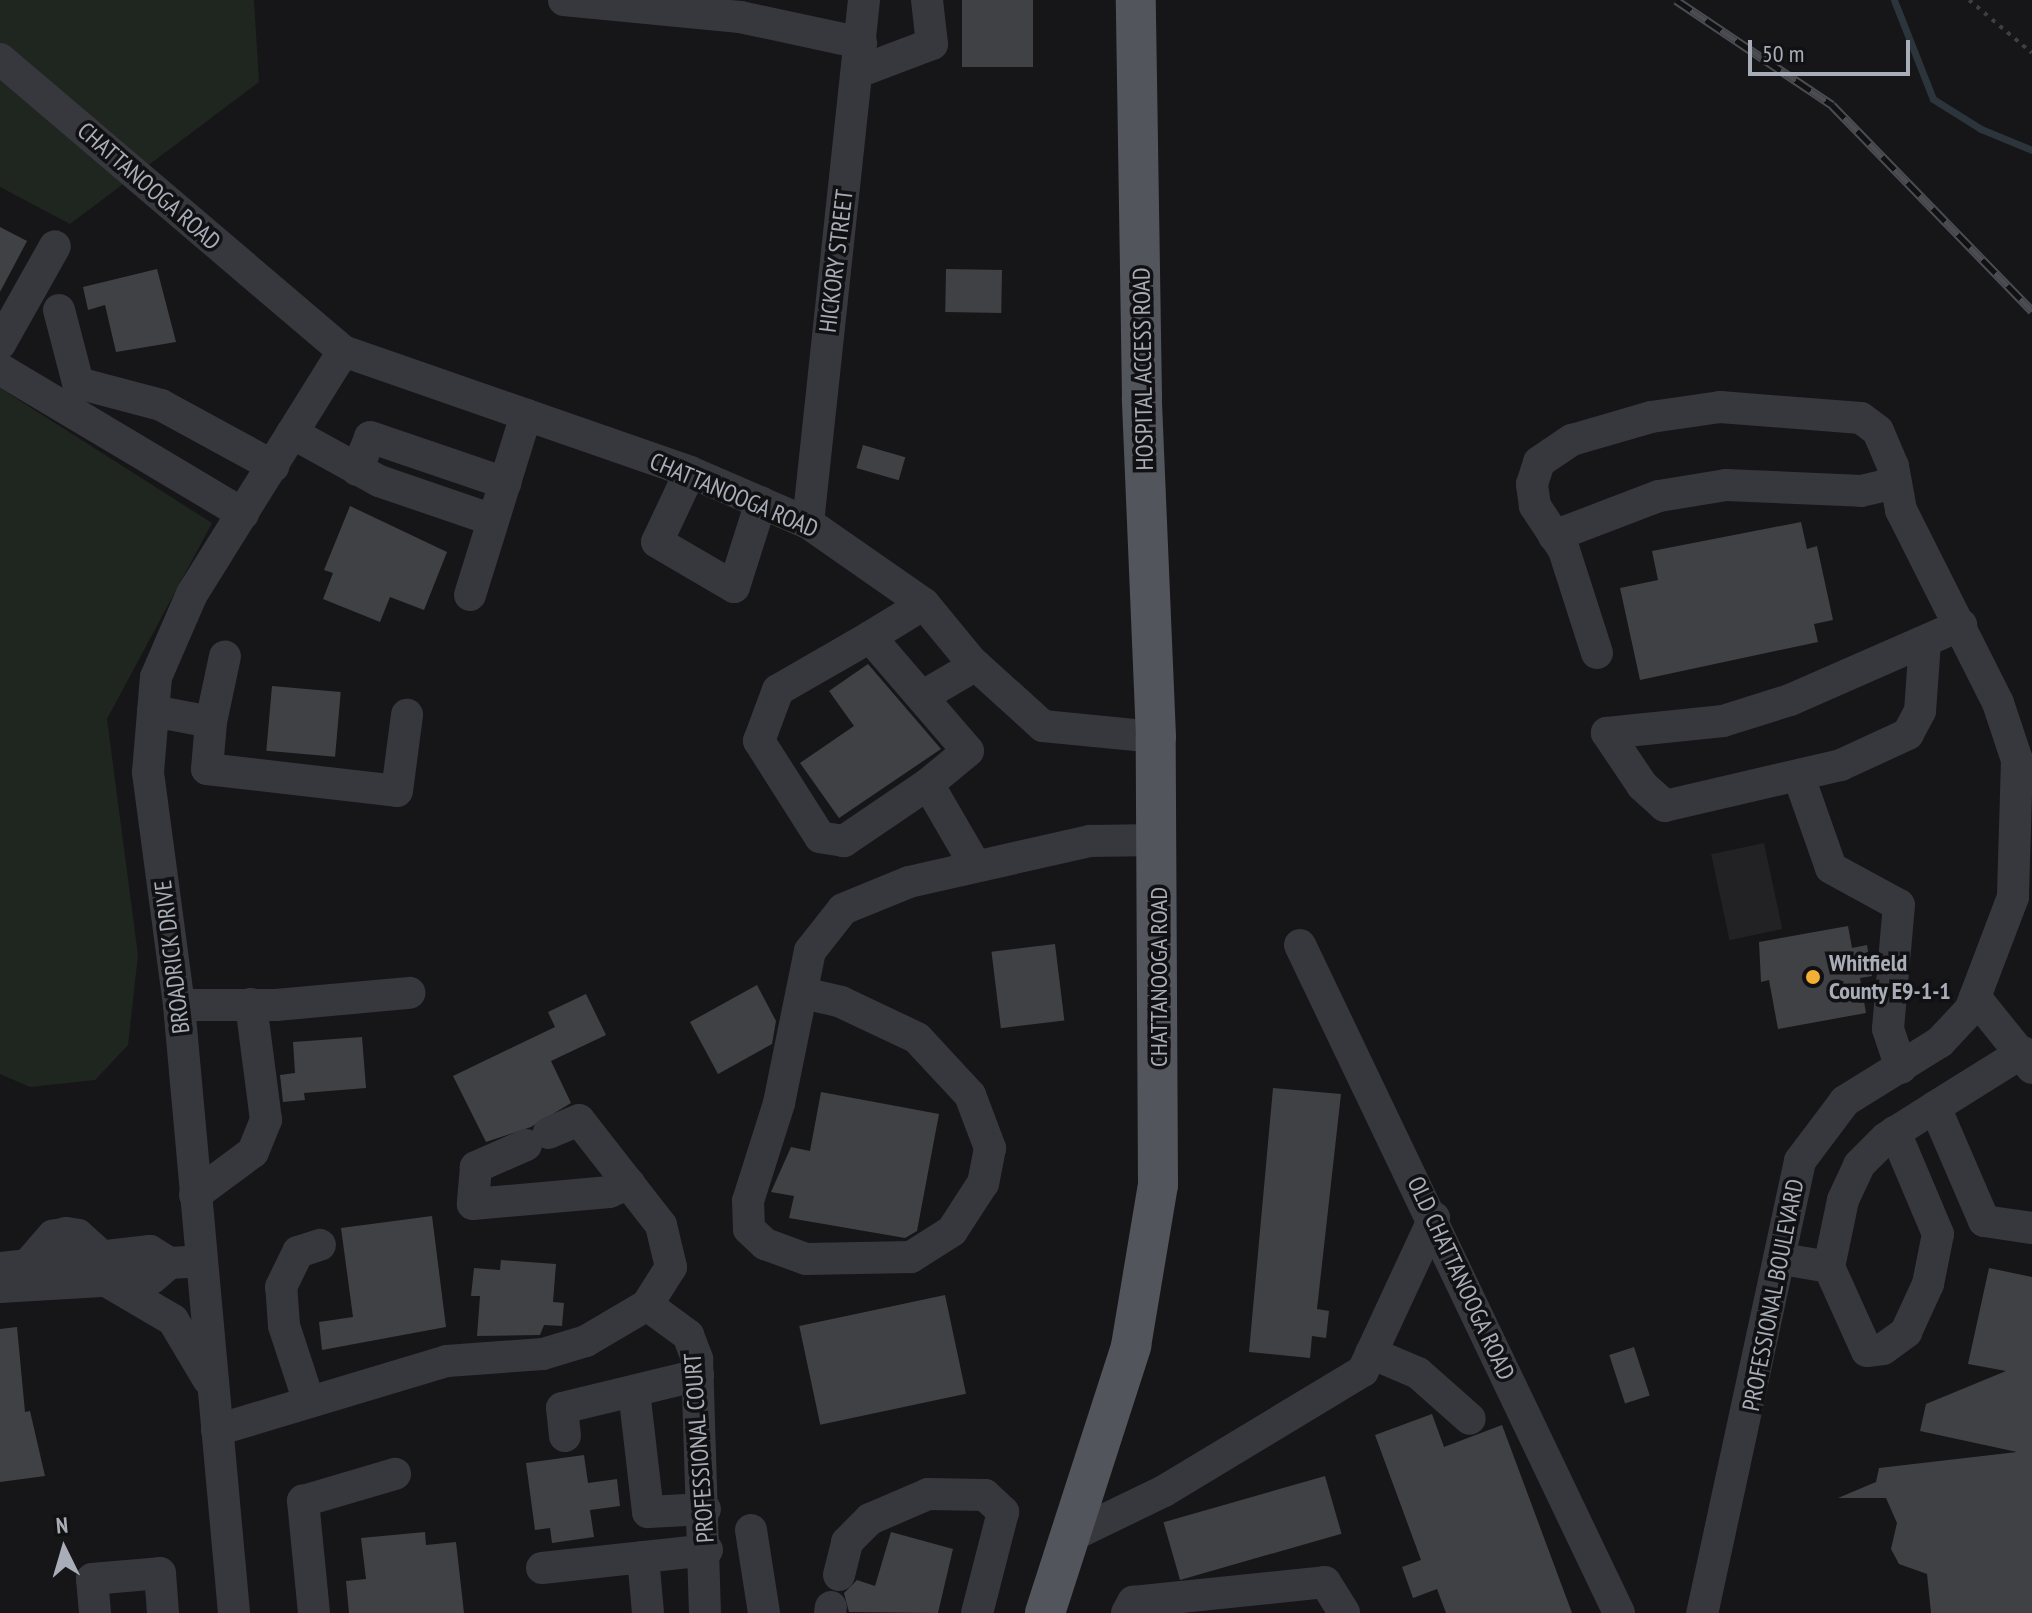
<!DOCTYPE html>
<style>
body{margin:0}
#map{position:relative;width:2032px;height:1613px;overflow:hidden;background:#161618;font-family:"PT Sans Narrow",sans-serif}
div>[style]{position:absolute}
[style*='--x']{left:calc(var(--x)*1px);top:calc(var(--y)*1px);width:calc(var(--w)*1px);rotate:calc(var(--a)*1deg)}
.built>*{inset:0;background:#222225;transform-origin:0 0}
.green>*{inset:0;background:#1e261f}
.stream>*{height:7px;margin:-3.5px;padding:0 3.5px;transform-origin:3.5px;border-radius:3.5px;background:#2c353c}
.building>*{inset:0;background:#404145;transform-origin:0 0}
.path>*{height:4px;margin-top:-2px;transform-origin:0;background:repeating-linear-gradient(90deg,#3d3f44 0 4px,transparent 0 10px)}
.minor>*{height:32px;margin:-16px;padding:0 16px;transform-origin:16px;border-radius:16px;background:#37383d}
.major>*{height:40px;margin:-20px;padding:0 20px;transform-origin:20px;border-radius:20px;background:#53555c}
.rail>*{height:9px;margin-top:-4.5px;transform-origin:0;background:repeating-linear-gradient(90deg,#111113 0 18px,#4a4c52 0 36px);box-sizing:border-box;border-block:2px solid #4a4c52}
.dots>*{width:22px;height:22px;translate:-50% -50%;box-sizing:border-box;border:4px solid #111113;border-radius:50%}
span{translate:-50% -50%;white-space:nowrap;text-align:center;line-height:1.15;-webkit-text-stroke:7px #111113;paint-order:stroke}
.street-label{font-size:24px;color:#a8adb8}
.poi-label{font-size:24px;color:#a8adb8;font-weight:700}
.left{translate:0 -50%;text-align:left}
.north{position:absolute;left:24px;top:1509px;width:80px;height:80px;-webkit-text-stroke:6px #111113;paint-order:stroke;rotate:355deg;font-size:22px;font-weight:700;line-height:32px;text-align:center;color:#a8adb8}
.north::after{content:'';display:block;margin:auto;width:28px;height:36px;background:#a8adb8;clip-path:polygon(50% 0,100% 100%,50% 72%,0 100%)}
.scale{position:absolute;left:1748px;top:40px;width:162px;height:36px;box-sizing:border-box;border:4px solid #a8adb8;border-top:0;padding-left:10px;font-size:24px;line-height:28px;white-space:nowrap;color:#a8adb8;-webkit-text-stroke:6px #111113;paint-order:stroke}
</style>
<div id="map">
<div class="built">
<div style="left:1764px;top:843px;width:88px;height:54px;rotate:78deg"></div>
</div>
<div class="green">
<div style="clip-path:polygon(0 0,254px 0,259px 82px,70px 224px,0 187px)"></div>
<div style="clip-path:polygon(0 388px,212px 523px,107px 719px,138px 955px,128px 1045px,95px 1080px,30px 1087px,0 1074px)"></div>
</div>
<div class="stream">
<div style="--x:1894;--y:0;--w:106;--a:68.5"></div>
<div style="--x:1933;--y:99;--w:57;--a:32"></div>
<div style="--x:1981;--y:129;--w:55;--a:22.4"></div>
</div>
<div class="building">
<div style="left:962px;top:0;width:71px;height:67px"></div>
<div style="clip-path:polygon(0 227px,27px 241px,0 292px)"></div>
<div style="clip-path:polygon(157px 269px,176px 342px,116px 352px,105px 305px,88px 310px,83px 287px)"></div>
<div style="left:946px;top:269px;width:56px;height:43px;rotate:1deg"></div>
<div style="left:863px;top:445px;width:44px;height:24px;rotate:16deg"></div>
<div style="clip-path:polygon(350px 506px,447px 552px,424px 610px,390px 597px,380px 622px,323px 599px,333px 573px,324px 570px)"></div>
<div style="clip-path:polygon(1801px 522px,1807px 549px,1817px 546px,1833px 620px,1814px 624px,1818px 642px,1640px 680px,1620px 588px,1658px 580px,1652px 551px)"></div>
<div style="clip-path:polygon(868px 664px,941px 749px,839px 818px,800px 763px,854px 726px,829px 691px)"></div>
<div style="left:272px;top:686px;width:69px;height:65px;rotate:5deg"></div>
<div style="clip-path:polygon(1848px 926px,1852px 948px,1867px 945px,1872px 976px,1860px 978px,1866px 1013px,1778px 1029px,1769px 980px,1761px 982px,1759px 942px)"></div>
<div style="left:1055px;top:944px;width:77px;height:64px;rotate:83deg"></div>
<div style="clip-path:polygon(757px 985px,776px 1021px,772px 1044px,718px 1074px,690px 1022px)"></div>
<div style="clip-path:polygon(586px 994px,606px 1035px,551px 1061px,571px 1103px,531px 1127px,486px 1142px,453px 1076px,555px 1027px,548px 1012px)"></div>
<div style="clip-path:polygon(362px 1037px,366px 1088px,304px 1093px,305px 1100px,283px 1102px,280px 1075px,295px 1073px,293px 1042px)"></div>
<div style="clip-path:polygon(1273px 1088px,1341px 1094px,1317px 1309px,1329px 1311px,1326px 1338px,1312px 1336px,1310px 1358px,1249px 1352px)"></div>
<div style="clip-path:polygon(821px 1092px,939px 1114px,917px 1231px,905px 1238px,789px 1218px,794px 1196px,771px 1192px,791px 1147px,810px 1151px)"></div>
<div style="clip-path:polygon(432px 1216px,446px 1327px,322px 1350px,319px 1322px,353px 1317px,341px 1228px)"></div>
<div style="clip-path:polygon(501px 1260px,556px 1264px,553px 1302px,564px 1303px,562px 1326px,544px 1325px,540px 1335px,477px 1336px,480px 1296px,471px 1296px,474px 1268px,500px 1270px)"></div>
<div style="clip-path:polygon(1989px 1268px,2032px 1277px,2032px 1613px,1931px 1613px,1927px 1574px,1899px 1564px,1891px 1549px,1897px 1523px,1886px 1498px,1838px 1498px,1876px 1482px,1879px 1468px,2017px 1452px,1920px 1431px,1926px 1404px,2006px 1371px,1968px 1364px)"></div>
<div style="left:945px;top:1295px;width:101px;height:149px;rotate:78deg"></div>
<div style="clip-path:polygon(17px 1327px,25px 1412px,30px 1411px,45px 1476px,0 1482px,0 1329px)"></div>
<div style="left:1634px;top:1347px;width:51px;height:26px;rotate:72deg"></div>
<div style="clip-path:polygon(1432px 1414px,1444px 1447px,1502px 1425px,1572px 1613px,1446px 1613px,1437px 1589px,1413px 1598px,1402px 1567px,1421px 1560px,1375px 1435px)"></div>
<div style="clip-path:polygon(584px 1455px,588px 1483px,617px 1479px,620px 1506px,590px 1510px,594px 1537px,552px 1543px,550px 1528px,535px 1530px,526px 1463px)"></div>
<div style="left:1325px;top:1476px;width:60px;height:168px;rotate:74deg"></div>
<div style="clip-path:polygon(425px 1532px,426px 1545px,456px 1542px,464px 1613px,349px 1613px,346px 1581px,366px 1579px,361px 1538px)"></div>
<div style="clip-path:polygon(891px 1532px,953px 1549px,938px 1613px,849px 1612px,844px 1593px,857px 1580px,875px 1586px)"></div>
</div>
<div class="path">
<div style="--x:1969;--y:0;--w:82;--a:40.1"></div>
</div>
<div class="minor">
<div style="--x:564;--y:0;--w:177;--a:5.5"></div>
<div style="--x:740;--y:17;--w:124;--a:12.1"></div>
<div style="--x:0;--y:59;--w:450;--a:40.4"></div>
<div style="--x:343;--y:351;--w:367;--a:19.2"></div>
<div style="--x:690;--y:472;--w:129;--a:23.4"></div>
<div style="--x:808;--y:523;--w:141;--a:34.9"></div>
<div style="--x:924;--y:604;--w:74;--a:50.5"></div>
<div style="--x:971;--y:661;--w:97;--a:42.1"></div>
<div style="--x:1043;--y:726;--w:114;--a:5.6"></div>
<div style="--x:858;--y:72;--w:79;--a:-20.7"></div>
<div style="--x:932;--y:44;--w:44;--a:-96.5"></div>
<div style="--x:59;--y:310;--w:75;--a:75.4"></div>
<div style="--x:78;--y:383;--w:86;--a:14.8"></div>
<div style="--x:161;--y:405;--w:128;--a:28.6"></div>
<div style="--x:0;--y:344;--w:112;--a:-60.7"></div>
<div style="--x:0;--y:369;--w:283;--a:30.8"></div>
<div style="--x:292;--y:433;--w:99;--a:28.9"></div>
<div style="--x:379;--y:481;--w:120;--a:18.9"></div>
<div style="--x:357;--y:470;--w:35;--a:-68"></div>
<div style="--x:370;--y:437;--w:143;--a:18.8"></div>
<div style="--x:690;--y:472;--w:77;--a:115.2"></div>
<div style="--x:657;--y:542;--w:89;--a:30.3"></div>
<div style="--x:734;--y:587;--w:89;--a:-72.4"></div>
<div style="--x:808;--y:523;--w:526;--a:-83.89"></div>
<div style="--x:1554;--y:536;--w:112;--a:-20.9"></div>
<div style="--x:1659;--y:496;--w:68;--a:-9.3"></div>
<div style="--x:1726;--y:485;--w:135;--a:2.5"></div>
<div style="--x:1861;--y:491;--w:35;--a:-13"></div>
<div style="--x:470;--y:595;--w:189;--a:-72.7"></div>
<div style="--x:870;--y:637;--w:63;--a:-31.4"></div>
<div style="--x:1925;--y:642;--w:69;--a:94.1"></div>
<div style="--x:1920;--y:711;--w:26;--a:118"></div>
<div style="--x:1908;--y:734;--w:74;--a:155.2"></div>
<div style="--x:1841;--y:765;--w:181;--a:166.9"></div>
<div style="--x:1665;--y:806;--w:31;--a:-138"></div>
<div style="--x:1642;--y:785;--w:63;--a:-123.9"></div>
<div style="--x:1607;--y:733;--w:117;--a:-5.9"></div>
<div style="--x:1723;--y:721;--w:70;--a:-17.4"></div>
<div style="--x:1790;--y:700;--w:187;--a:-23.7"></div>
<div style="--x:1597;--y:653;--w:108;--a:-107.8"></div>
<div style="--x:1564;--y:550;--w:53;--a:-123.4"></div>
<div style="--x:1535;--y:506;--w:22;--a:-98"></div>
<div style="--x:1532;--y:484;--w:23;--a:-72"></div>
<div style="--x:1539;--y:462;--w:40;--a:-34"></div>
<div style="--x:1572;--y:440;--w:82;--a:-16.2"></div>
<div style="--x:1651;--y:417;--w:70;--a:-8.2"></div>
<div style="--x:1720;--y:407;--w:141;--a:4.5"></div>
<div style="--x:1861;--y:418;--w:21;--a:37"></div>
<div style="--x:1878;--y:431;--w:38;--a:67"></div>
<div style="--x:1893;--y:466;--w:45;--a:79.7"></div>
<div style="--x:1901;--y:510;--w:216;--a:63.3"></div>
<div style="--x:1998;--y:703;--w:60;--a:71.6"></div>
<div style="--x:2017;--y:760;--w:137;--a:91.7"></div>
<div style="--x:2013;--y:897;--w:121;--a:110.8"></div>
<div style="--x:1970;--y:1010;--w:44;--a:133.2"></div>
<div style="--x:1940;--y:1042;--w:112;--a:148.2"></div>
<div style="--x:1845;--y:1101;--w:75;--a:126.9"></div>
<div style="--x:1800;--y:1161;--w:463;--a:102.2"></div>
<div style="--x:923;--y:696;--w:61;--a:-30.3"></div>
<div style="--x:153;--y:711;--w:59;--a:10.7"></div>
<div style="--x:211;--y:722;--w:47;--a:94.9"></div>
<div style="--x:207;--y:769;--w:191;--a:6.6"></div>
<div style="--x:397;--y:791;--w:77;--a:-82.5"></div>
<div style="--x:211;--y:722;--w:67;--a:-78"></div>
<div style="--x:1799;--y:777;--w:96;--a:70.6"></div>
<div style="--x:1831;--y:868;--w:77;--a:28.6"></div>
<div style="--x:1899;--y:905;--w:124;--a:95.1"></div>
<div style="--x:1888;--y:1029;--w:41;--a:71.6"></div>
<div style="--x:928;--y:784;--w:102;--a:145.8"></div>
<div style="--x:844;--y:841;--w:24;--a:-171"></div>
<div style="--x:820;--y:837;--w:114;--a:-122.4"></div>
<div style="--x:759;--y:741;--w:54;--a:-69.6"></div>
<div style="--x:778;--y:690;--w:106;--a:-29.9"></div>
<div style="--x:870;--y:637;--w:150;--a:49.3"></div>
<div style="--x:968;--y:751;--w:52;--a:140.5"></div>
<div style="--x:928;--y:784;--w:94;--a:59.9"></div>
<div style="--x:1300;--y:945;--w:740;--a:64.47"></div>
<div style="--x:803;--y:993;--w:39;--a:13"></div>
<div style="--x:841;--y:1002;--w:84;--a:25.3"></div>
<div style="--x:917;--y:1038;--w:78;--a:47.1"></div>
<div style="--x:970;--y:1095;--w:57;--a:69.3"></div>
<div style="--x:990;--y:1148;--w:36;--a:101"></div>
<div style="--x:983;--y:1183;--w:57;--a:122.9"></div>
<div style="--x:952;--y:1231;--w:49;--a:147.6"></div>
<div style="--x:911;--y:1257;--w:105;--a:178.9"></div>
<div style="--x:806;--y:1259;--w:44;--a:-159.9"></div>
<div style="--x:765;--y:1244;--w:22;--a:-137"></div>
<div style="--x:749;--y:1229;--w:28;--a:-92"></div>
<div style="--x:748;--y:1201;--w:103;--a:-72.4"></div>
<div style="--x:779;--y:1103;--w:155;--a:-78.5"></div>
<div style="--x:810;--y:951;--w:53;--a:-51.8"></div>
<div style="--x:843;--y:909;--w:71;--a:-22.2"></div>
<div style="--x:909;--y:882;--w:186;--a:-12.8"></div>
<div style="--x:1090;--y:841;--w:68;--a:-0.8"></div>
<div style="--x:1975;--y:997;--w:91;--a:51.2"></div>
<div style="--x:179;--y:1005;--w:97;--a:0"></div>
<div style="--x:276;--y:1005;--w:134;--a:-5.2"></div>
<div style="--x:2023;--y:1052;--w:104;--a:148"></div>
<div style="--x:1935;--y:1107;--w:124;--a:66.7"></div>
<div style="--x:1984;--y:1221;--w:49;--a:8.3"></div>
<div style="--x:526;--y:1145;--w:55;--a:156.3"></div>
<div style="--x:476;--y:1167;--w:37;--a:95"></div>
<div style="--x:473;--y:1204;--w:137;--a:-5"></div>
<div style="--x:609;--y:1192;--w:22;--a:-22"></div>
<div style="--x:195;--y:1195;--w:72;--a:-36.6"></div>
<div style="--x:253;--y:1152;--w:35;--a:-68"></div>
<div style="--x:266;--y:1120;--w:117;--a:-97.4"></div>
<div style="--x:1782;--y:1259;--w:48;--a:9.7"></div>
<div style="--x:1829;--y:1267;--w:68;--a:-78.2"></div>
<div style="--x:1843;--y:1200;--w:38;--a:-65"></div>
<div style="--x:1859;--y:1165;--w:38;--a:-45"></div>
<div style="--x:1886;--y:1138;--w:58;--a:-32.3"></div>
<div style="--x:30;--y:1262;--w:35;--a:-49"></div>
<div style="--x:53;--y:1236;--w:13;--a:-13"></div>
<div style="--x:66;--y:1233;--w:12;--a:9"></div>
<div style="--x:78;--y:1235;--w:31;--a:42"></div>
<div style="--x:1829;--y:1267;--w:92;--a:65.7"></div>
<div style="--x:1867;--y:1351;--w:16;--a:-7"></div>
<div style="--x:1883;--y:1349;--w:29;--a:-36"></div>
<div style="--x:1906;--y:1332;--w:53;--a:-65.4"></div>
<div style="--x:1928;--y:1284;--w:51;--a:-78.7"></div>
<div style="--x:1938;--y:1234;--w:111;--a:-112.9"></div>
<div style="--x:0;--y:1268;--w:151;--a:-6.5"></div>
<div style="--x:150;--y:1251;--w:22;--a:32"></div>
<div style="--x:169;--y:1263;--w:33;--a:-3"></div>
<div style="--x:108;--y:1282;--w:75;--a:30.3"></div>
<div style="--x:173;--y:1320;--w:69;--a:59.3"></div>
<div style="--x:0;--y:1287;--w:152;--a:-3.4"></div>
<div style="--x:152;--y:1278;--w:23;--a:-41"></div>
<div style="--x:647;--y:1305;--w:51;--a:36.2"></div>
<div style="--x:688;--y:1335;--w:26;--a:69"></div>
<div style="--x:697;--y:1359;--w:254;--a:88.2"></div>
<div style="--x:1371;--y:1353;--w:51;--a:23.1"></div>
<div style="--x:1418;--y:1373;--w:69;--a:41.5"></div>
<div style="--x:634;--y:1391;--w:122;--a:83.4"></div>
<div style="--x:648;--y:1512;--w:57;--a:-3"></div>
<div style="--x:309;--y:1402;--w:80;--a:-108.2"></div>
<div style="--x:284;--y:1326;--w:39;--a:-94"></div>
<div style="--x:281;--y:1287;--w:39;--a:-64"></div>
<div style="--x:298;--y:1252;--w:23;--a:-18"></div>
<div style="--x:217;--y:1430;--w:240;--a:-16.7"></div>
<div style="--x:447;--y:1361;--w:96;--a:-4.2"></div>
<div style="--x:543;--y:1354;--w:45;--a:-16.8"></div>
<div style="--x:586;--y:1341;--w:71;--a:-30.5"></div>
<div style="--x:647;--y:1305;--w:45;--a:-57.7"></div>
<div style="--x:671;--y:1267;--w:43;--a:-103.4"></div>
<div style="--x:661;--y:1225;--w:133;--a:-128"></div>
<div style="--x:579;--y:1120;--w:33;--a:157"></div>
<div style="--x:565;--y:1436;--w:28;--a:-96"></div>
<div style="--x:562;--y:1408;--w:140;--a:-13.6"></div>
<div style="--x:751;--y:1530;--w:84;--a:81.1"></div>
<div style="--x:1071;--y:1536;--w:103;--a:-25.8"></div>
<div style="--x:1164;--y:1491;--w:232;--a:-31.1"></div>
<div style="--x:1363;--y:1371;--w:169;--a:-65.1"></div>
<div style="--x:643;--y:1557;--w:56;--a:84.9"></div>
<div style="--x:542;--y:1568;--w:166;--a:-6.2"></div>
<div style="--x:839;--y:1575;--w:34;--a:-76"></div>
<div style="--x:847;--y:1542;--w:33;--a:-45"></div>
<div style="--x:870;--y:1519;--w:63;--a:-23.3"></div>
<div style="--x:928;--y:1494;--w:57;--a:1"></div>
<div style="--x:985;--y:1495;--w:25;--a:43"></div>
<div style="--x:1003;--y:1512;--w:104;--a:104.4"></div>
<div style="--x:95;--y:1613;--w:34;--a:-95"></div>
<div style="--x:92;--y:1579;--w:68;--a:-5"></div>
<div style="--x:160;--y:1573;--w:40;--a:85.7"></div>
<div style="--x:234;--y:1613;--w:610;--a:-95.17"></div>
<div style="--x:179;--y:1005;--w:235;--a:-97.6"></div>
<div style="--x:148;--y:772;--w:95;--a:-85.2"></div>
<div style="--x:156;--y:677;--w:90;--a:-66.6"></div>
<div style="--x:192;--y:594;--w:286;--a:-58.1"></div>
<div style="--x:314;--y:1613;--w:113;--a:-95.6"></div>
<div style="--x:303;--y:1501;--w:96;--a:-16.4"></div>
<div style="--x:830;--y:1613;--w:6;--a:-81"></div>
<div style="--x:1127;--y:1613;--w:13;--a:-61"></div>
<div style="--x:1133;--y:1602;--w:193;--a:-5.9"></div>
<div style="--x:1325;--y:1582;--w:36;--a:58"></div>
</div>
<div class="major">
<div style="--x:1045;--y:1613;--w:281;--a:-72.1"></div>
<div style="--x:1131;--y:1346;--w:163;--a:-80.5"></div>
<div style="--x:1158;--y:1185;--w:448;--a:-90.3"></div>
<div style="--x:1156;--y:737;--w:339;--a:-92.4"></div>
<div style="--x:1142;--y:398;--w:398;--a:-90.9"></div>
</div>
<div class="rail">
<div style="--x:1676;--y:0;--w:188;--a:33.9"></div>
<div style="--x:1832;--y:105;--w:287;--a:45.8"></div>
</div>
<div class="dots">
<div style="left:1813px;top:977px;background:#f2b134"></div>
</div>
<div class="street-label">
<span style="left:149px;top:186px;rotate:41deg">CHATTANOOGA ROAD</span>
<span style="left:836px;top:261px;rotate:-83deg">HICKORY STREET</span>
<span style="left:1143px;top:369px;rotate:-91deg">HOSPITAL ACCESS ROAD</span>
<span style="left:734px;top:495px;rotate:23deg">CHATTANOOGA ROAD</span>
<span style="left:172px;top:957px;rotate:-97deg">BROADRICK DRIVE</span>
<span style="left:1159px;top:977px;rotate:-90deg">CHATTANOOGA ROAD</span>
<span style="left:1461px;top:1278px;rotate:65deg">OLD CHATTANOOGA ROAD</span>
<span style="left:1773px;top:1295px;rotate:-79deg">PROFESSIONAL BOULEVARD</span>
<span style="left:699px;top:1448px;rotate:-94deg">PROFESSIONAL COURT</span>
</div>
<div class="poi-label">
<span class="left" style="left:1829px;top:977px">Whitfield<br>County E9-1-1</span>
</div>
<div class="north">N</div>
<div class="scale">50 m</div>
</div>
